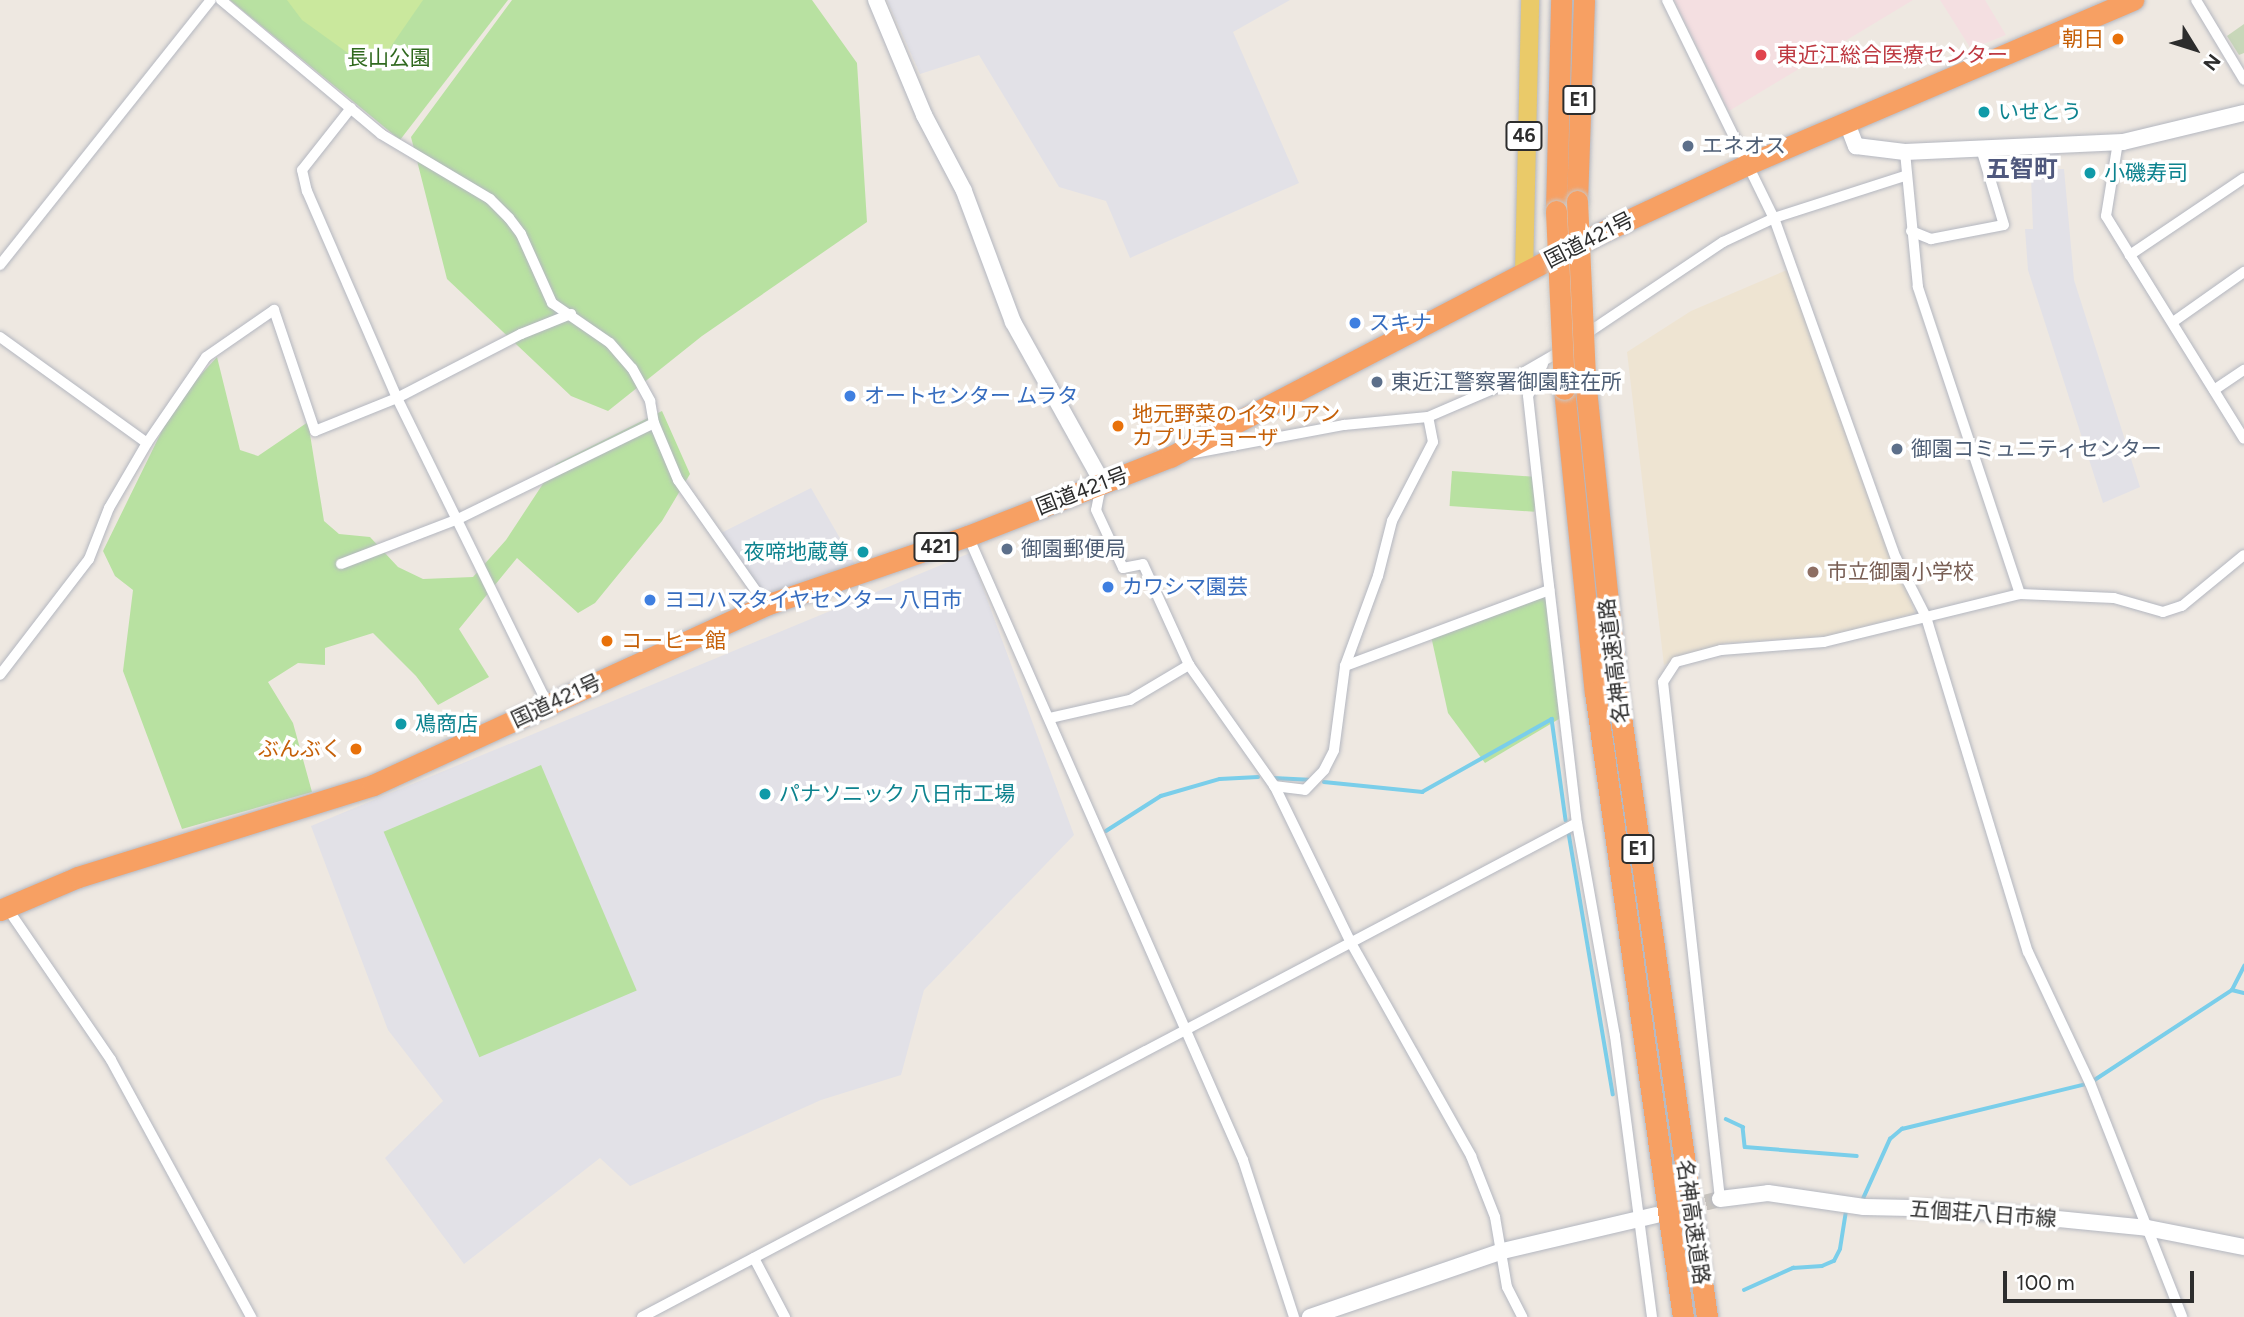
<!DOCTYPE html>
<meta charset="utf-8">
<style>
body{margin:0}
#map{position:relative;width:2244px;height:1317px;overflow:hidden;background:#eee8e1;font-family:Figtree,"Noto Sans JP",sans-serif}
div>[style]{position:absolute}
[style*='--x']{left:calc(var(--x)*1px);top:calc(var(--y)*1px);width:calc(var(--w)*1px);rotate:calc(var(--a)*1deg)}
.industrial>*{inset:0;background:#e2e1e7}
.education>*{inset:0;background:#eee4d2}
.medical>*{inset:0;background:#f4dfe1}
.green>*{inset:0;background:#b8e1a1;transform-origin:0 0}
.cemetery>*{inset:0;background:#c8d7b9}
.pitch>*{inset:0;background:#cae89d}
.stream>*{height:3.5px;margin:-1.75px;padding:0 1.75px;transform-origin:1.75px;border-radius:1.75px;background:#7aceea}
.secondary-tunnel>*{height:16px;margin-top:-8px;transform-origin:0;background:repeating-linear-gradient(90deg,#c7c3bd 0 16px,transparent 0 24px)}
.roads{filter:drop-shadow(0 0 2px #b4b7c0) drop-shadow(0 0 2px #b4b7c0)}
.street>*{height:10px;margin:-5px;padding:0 5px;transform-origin:5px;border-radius:5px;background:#fff}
.secondary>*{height:16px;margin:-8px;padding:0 8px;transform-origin:8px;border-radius:8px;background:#fff}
.primary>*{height:18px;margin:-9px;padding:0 9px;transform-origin:9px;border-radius:9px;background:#eaca69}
.highway>*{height:21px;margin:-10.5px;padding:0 10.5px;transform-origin:10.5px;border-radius:10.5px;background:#f7a063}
.bridges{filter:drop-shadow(0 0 2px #c8c8c8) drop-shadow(0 0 2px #c8c8c8)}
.highway-bridge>*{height:21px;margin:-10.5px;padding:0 10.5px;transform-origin:10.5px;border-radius:10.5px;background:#f7a063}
.dots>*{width:19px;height:19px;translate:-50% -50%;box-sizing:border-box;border:4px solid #fff;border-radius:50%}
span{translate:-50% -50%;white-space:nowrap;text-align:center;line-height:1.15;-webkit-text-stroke:7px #fff;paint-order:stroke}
.shield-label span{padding:2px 5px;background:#fff;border:2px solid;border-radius:5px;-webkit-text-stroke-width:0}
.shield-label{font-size:19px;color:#2d2d2d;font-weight:700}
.food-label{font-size:21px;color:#c56008}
.right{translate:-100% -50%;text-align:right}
.left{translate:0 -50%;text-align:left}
.health-label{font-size:21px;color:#be3a42}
.park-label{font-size:21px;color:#30691f}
.culture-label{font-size:21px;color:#0d838f}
.service-label{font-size:21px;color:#4e5e75}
.street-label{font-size:21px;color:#2d2d2d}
.shop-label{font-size:21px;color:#366cbe}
.education-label{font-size:21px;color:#785e54}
.quarter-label{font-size:24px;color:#4f587d;font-weight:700}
.north{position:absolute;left:2160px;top:14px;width:70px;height:70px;-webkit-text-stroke:5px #fff;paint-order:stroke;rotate:128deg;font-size:19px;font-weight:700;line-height:28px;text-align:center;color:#2d2d2d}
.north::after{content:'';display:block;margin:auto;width:24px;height:32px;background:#2d2d2d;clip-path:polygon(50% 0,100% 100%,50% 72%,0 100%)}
.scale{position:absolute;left:2003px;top:1271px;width:191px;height:32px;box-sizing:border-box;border:4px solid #2d2d2d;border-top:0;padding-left:9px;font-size:21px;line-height:24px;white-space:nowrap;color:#2d2d2d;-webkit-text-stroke:5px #fff;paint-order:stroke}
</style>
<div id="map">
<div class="industrial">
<div style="clip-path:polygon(887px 0,1290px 0,1233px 32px,1299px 183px,1130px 258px,1106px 201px,1059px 187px,979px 55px,920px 74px)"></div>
<div style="clip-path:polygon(2059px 149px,2058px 169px,2064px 169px,2074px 280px,2140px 487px,2103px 503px,2028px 270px,2025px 229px,2033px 229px,2030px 150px)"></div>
<div style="clip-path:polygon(811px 488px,856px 566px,766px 596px,721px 533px)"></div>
<div style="clip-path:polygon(970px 553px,1074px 835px,924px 990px,901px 1075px,821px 1100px,630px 1186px,600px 1158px,464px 1264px,385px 1158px,443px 1101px,388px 1030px,311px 826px)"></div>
</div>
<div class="education">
<div style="clip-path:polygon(1787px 270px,1915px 613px,1828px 636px,1725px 643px,1664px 665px,1627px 352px,1691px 311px)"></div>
</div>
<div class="medical">
<div style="clip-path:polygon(1674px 0,1913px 0,1729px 111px)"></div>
<div style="clip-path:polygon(1940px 0,1985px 0,2006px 35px,1971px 49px)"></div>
</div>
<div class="green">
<div style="clip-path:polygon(230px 0,508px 0,400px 140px)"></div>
<div style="clip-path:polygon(512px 0,812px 0,857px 63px,867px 222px,702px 336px,608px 411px,571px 396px,447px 279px,411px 137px)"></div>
<div style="clip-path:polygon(217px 357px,240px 450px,258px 456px,308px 422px,324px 521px,339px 534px,370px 537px,398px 567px,423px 579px,473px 577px,506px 540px,556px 464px,662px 411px,690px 474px,662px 521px,595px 603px,578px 613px,517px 558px,459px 629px,489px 677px,438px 705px,416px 676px,373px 633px,325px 648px,325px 665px,298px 663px,268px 682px,293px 723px,312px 792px,182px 829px,123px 671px,133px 590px,115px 576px,103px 551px,176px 402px)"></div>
<div style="left:1452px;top:471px;width:85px;height:35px;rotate:4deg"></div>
<div style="clip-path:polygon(1549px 590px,1564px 716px,1485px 763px,1448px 713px,1431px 636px)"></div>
<div style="left:541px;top:765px;width:245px;height:171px;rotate:67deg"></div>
</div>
<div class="cemetery">
<div style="clip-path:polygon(2244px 24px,2244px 53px,2239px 55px,2227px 36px)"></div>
</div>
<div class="pitch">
<div style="clip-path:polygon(287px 0,423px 0,385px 55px,359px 61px,302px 20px)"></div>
</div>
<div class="stream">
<div style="--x:1273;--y:778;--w:35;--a:3"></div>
<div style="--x:1324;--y:782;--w:99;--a:5.8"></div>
<div style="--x:1422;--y:792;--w:149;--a:-29.3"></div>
<div style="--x:1552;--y:719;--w:102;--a:82.1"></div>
<div style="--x:1106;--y:831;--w:65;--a:-32.5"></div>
<div style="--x:1161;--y:796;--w:61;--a:-16.1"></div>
<div style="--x:1220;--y:779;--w:38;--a:-3"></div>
<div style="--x:1569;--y:833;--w:265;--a:80.4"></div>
<div style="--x:2232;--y:990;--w:12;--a:14"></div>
<div style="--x:1726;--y:1119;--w:19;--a:25"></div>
<div style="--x:1743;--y:1127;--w:20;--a:84"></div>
<div style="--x:1745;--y:1147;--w:112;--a:4.6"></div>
<div style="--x:1862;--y:1201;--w:68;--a:-65.7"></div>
<div style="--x:1890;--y:1139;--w:16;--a:-40"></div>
<div style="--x:1902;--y:1129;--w:194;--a:-13.7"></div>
<div style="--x:2090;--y:1083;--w:170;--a:-33.2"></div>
<div style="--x:2232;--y:990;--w:27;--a:-63"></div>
<div style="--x:1744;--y:1290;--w:54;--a:-24.2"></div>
<div style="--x:1793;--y:1268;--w:29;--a:-4"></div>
<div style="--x:1822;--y:1266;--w:13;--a:-23"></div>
<div style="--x:1834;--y:1261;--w:13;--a:-63"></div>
<div style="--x:1840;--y:1249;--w:38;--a:-81"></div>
</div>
<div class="secondary-tunnel">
<div style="--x:1659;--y:1214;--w:63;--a:-13.8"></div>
</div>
<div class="roads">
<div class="street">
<div style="--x:221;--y:0;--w:209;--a:39.9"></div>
<div style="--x:381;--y:134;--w:127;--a:30.8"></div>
<div style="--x:490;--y:199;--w:27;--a:45"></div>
<div style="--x:509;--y:218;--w:20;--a:53"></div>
<div style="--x:521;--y:234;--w:76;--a:65.8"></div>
<div style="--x:552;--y:303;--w:70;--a:34.6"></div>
<div style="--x:610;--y:343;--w:33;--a:49"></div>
<div style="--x:632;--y:368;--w:38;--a:61"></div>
<div style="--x:650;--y:401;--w:22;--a:80"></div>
<div style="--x:654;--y:423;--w:62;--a:67.2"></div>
<div style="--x:678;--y:480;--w:153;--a:54.9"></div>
<div style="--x:1667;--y:0;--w:243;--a:63.9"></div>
<div style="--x:1774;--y:218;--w:361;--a:70.3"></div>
<div style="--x:1896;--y:558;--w:66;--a:63"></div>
<div style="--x:1926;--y:617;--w:350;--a:73.1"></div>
<div style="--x:2028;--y:952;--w:145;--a:64.7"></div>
<div style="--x:2090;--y:1083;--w:251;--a:68.5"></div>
<div style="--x:2196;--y:0;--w:93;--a:59"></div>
<div style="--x:351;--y:108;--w:79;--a:128.3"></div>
<div style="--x:302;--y:170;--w:22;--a:77"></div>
<div style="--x:307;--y:191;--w:226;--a:66.5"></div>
<div style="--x:397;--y:398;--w:342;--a:63.8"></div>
<div style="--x:2118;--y:142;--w:75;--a:99.2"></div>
<div style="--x:2106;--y:216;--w:46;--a:58.4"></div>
<div style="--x:2244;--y:178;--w:138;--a:146"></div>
<div style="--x:2130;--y:255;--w:216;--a:58.2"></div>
<div style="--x:1911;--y:231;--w:22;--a:22"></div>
<div style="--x:1931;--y:239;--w:74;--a:-10.9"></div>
<div style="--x:2004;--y:225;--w:79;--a:-106.8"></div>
<div style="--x:0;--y:265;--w:339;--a:-51.5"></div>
<div style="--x:2173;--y:322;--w:87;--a:-35.2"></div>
<div style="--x:1583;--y:336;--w:169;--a:-33.9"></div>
<div style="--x:1723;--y:242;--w:56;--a:-25.2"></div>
<div style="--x:1774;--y:218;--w:138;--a:-17.8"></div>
<div style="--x:0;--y:337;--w:181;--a:35.8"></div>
<div style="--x:147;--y:443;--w:75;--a:120.3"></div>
<div style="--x:109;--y:508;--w:55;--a:111.4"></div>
<div style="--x:89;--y:559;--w:146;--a:127.5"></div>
<div style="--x:1543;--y:364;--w:35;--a:115"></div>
<div style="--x:1528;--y:396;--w:165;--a:83.7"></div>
<div style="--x:1546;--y:560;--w:265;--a:83.3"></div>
<div style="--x:1577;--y:823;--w:216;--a:79.9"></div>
<div style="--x:1615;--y:1036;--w:283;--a:82.5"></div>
<div style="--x:2214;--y:390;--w:36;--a:-34"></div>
<div style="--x:147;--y:443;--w:104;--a:-55.5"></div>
<div style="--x:206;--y:357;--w:83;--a:-34.7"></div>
<div style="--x:274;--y:310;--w:128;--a:71.3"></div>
<div style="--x:315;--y:431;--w:88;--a:-21.9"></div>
<div style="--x:397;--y:398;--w:140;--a:-27.3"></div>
<div style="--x:521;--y:334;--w:54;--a:-21.8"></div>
<div style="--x:1194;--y:453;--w:153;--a:-10.6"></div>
<div style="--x:1344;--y:425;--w:84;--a:-5.4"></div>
<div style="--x:1428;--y:417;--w:78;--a:-23.3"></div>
<div style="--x:1500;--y:386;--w:74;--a:-30"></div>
<div style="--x:1101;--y:485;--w:25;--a:101"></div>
<div style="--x:1096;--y:510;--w:64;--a:65"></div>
<div style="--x:1123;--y:568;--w:20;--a:-11"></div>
<div style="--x:1143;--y:564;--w:111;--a:65.5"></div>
<div style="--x:1189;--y:665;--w:149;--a:54.8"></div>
<div style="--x:1275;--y:787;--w:171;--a:64"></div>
<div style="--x:1350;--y:941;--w:247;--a:60.6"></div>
<div style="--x:1471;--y:1156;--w:66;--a:68.5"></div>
<div style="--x:1495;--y:1217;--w:71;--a:80.3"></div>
<div style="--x:1507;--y:1287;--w:34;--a:63"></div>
<div style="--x:968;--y:536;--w:682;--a:66.22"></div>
<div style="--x:1243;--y:1160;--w:165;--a:72"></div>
<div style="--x:341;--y:564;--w:125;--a:-21"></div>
<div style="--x:458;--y:519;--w:218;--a:-26.1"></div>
<div style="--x:2020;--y:594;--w:94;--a:2.4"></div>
<div style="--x:2114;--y:598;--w:51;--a:15.9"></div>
<div style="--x:2163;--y:612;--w:20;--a:-18"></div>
<div style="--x:2182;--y:606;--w:80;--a:-39.4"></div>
<div style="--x:1345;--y:666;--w:218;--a:-20.4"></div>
<div style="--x:1050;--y:718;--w:82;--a:-12.7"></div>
<div style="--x:1130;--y:700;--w:69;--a:-30.7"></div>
<div style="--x:1274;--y:786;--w:31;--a:7"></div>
<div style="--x:1305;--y:790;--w:28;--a:-46"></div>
<div style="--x:1324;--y:770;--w:22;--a:-63"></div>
<div style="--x:1334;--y:750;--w:85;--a:-82.5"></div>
<div style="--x:1345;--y:666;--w:96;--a:-69.9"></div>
<div style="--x:1378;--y:576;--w:57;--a:-75.7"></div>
<div style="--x:1392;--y:521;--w:89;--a:-62.6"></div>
<div style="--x:1433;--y:442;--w:25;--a:-101"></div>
<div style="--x:5;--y:905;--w:188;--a:55.6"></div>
<div style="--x:111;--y:1060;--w:293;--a:61.4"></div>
<div style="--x:1720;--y:1199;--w:520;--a:-96.29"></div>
<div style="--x:1663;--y:682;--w:24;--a:-57"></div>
<div style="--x:1676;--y:662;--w:47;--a:-14.9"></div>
<div style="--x:1721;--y:650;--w:103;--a:-4.4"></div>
<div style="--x:1824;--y:642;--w:202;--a:-13.8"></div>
<div style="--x:2020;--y:594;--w:324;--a:-108.4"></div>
<div style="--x:1918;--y:287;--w:136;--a:-95.5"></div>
<div style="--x:754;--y:1258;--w:67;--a:62.3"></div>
<div style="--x:642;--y:1317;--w:1057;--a:-27.85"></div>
</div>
<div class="secondary">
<div style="--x:876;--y:0;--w:125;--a:67.3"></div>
<div style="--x:924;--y:115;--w:86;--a:62.2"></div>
<div style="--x:964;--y:191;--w:140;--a:69.5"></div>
<div style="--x:1013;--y:322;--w:183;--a:60.9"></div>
<div style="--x:1847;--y:123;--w:25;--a:69"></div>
<div style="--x:1856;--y:146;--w:49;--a:7"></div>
<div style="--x:1905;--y:152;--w:218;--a:-2.6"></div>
<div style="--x:2123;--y:142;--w:124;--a:-13.5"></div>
<div style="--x:1720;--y:1199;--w:48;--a:-7.1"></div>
<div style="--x:1768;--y:1193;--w:97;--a:8.3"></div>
<div style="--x:1864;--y:1207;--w:94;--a:1.2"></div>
<div style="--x:1958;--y:1209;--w:190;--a:5.7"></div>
<div style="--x:2147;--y:1228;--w:99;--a:11.1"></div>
<div style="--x:1310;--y:1317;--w:204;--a:-18.9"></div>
<div style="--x:1503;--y:1251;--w:157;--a:-13.2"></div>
</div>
<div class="primary">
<div style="--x:1524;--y:273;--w:273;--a:-88.7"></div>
</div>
<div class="highway">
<div style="--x:1577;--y:201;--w:201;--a:-88"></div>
<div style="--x:1556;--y:211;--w:211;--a:-88.6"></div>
<div style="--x:1585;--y:379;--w:312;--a:84.1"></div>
<div style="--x:1617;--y:689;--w:634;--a:81.84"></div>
<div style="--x:1564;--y:389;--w:305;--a:84.2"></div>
<div style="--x:1595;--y:692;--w:631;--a:81.99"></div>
<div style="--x:0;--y:910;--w:85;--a:-22.9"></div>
<div style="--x:78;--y:877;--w:309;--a:-17.3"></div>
<div style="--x:373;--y:785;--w:432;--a:-24.6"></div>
<div style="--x:766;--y:605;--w:213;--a:-18.9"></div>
<div style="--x:968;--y:536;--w:217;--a:-21.4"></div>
<div style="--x:1170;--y:457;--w:480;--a:-27.5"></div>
<div style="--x:1596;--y:235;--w:166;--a:-25"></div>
<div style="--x:1746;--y:165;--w:421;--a:-23.1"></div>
</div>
</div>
<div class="bridges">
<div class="highway-bridge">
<div style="--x:1577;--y:201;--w:178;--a:87.4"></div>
<div style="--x:1556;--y:211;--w:178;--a:87.4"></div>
</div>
</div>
<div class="dots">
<div style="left:2118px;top:39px;background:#e8710a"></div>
<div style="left:1761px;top:55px;background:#e0444e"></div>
<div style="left:1984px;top:112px;background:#0f9aa8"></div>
<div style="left:1688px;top:146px;background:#5c6f8a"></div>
<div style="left:2090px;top:173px;background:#0f9aa8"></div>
<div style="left:1355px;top:323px;background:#3f7fe0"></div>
<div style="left:1377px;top:382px;background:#5c6f8a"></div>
<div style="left:850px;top:396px;background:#3f7fe0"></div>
<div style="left:1118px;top:426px;background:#e8710a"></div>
<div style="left:1897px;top:449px;background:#5c6f8a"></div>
<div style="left:1007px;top:549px;background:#5c6f8a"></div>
<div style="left:863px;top:552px;background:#0f9aa8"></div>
<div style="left:1813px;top:572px;background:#8d6e63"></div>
<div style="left:1108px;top:587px;background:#3f7fe0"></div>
<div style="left:650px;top:600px;background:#3f7fe0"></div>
<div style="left:607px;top:641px;background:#e8710a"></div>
<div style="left:401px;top:724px;background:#0f9aa8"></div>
<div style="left:356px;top:749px;background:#e8710a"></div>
<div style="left:765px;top:794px;background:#0f9aa8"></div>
</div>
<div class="shield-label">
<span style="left:1579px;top:100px">E1</span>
<span style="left:1524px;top:136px">46</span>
<span style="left:936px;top:547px">421</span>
<span style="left:1638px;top:849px">E1</span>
</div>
<div class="food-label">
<span class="right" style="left:2104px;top:39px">朝日</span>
<span class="left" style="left:1132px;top:426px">地元野菜のイタリアン<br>カプリチョーザ</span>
<span class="left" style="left:621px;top:641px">コーヒー館</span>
<span class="right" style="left:342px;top:749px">ぶんぶく</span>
</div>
<div class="health-label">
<span class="left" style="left:1777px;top:55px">東近江総合医療センター</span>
</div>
<div class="park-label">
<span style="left:389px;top:58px">長山公園</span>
</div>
<div class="culture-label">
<span class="left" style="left:1998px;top:112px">いせとう</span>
<span class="left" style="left:2104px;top:173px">小磯寿司</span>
<span class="right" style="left:849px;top:552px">夜啼地蔵尊</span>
<span class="left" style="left:415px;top:724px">鳰商店</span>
<span class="left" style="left:779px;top:794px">パナソニック 八日市工場</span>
</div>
<div class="service-label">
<span class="left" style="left:1702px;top:146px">エネオス</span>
<span class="left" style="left:1391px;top:382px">東近江警察署御園駐在所</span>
<span class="left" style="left:1911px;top:449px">御園コミュニティセンター</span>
<span class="left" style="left:1021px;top:549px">御園郵便局</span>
</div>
<div class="street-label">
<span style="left:1589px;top:240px;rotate:-27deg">国道421号</span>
<span style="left:1082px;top:491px;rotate:-21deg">国道421号</span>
<span style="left:1614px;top:661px;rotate:-97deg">名神高速道路</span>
<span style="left:556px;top:701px;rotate:-25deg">国道421号</span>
<span style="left:1983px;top:1214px;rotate:4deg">五個荘八日市線</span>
<span style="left:1693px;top:1222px;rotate:82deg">名神高速道路</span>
</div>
<div class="shop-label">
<span class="left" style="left:1369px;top:323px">スキナ</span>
<span class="left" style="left:864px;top:396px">オートセンター ムラタ</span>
<span class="left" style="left:1122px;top:587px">カワシマ園芸</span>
<span class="left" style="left:664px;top:600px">ヨコハマタイヤセンター 八日市</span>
</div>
<div class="education-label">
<span class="left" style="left:1827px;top:572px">市立御園小学校</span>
</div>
<div class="quarter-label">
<span style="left:2022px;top:169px">五智町</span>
</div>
<div class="north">N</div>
<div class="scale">100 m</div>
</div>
